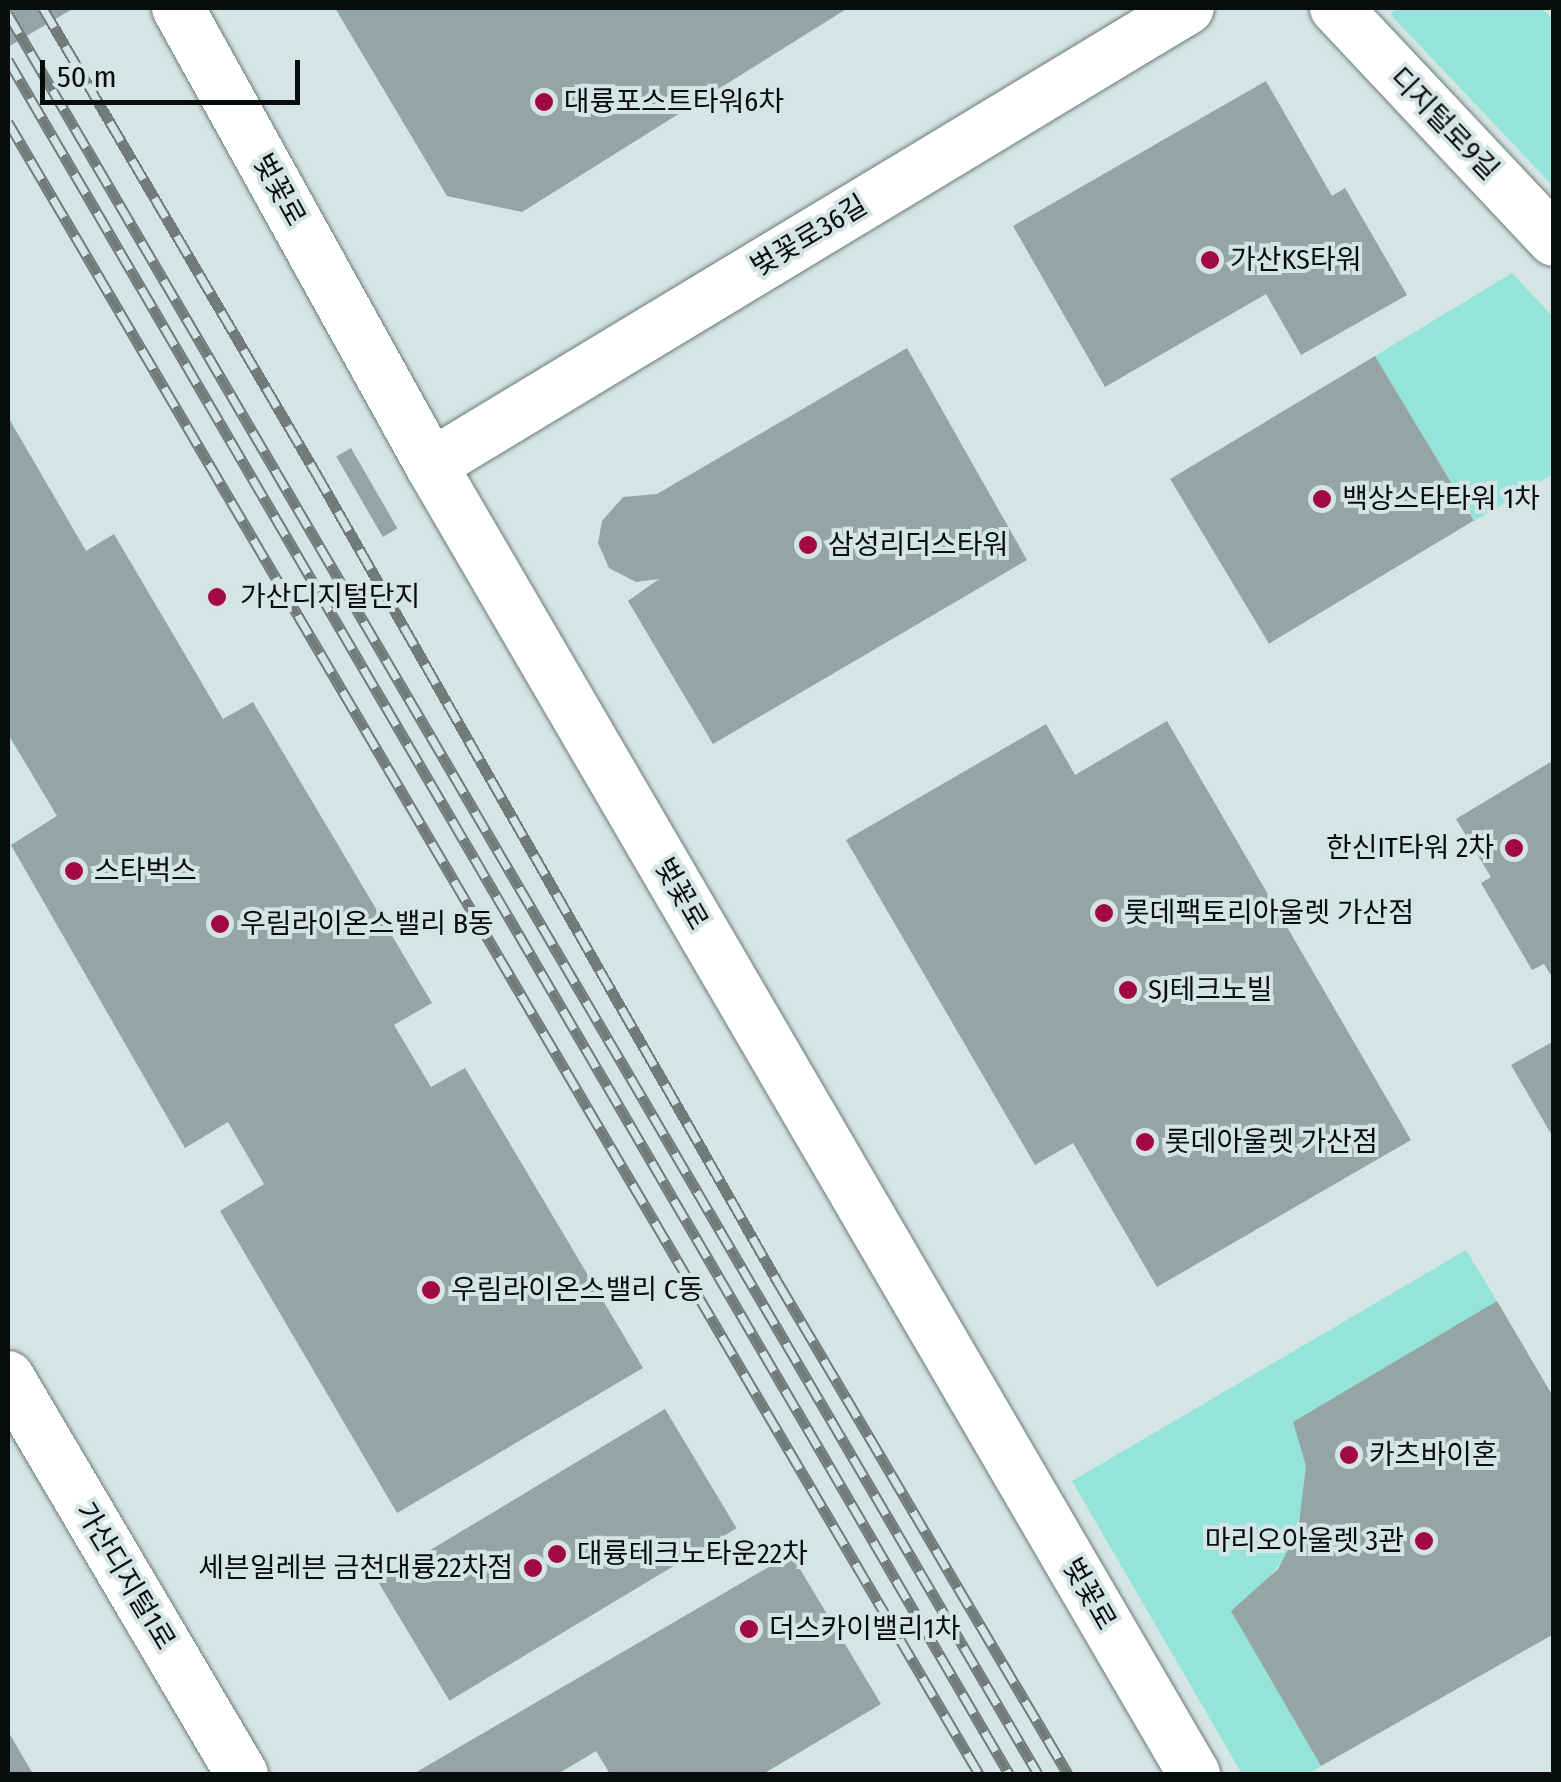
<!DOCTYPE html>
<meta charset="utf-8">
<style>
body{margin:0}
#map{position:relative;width:1561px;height:1782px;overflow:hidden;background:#d4e5e3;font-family:"Fira Sans Condensed","Noto Sans KR",sans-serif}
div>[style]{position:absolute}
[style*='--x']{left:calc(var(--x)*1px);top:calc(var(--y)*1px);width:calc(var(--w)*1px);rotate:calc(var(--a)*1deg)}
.green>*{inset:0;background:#95e4dc}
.building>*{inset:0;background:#95a5a3;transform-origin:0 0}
.roads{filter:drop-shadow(0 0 2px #6a7a78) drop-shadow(0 0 2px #6a7a78)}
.tertiary>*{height:52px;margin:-26px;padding:0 26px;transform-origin:26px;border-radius:26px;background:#fff}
.rail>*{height:11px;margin-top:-5.5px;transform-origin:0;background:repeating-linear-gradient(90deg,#d4e5e3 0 22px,#707b7a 0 44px);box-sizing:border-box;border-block:2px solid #707b7a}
.dots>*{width:28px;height:28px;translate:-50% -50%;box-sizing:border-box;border:5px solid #d4e5e3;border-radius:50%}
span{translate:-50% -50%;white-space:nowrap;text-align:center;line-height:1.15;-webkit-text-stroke:8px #d4e5e3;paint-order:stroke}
.poi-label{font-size:28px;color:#070d0c}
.left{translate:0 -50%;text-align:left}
.right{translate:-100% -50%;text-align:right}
.street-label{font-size:28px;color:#070d0c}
.frame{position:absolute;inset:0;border:10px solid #070d0c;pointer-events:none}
.scale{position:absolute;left:40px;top:60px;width:260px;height:45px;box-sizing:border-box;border:5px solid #070d0c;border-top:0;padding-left:12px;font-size:30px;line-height:35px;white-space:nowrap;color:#070d0c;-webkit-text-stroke:8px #d4e5e3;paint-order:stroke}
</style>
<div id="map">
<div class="green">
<div style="clip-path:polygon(1397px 8px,1542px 8px,1553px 20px,1553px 186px,1390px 14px)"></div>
<div style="clip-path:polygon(1512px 273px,1553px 317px,1553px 474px,1474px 521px,1375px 356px)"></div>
<div style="clip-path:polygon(1466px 1250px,1497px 1301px,1306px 1466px,1307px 1487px,1291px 1551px,1263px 1585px,1232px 1612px,1321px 1766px,1308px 1774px,1242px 1774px,1072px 1481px)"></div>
</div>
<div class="building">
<div style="clip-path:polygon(8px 8px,74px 8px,8px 47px)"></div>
<div style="clip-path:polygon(335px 8px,848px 8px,522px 212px,447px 196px)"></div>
<div style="clip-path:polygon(1266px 81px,1332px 196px,1345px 188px,1407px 295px,1301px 355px,1266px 294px,1105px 387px,1013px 226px)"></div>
<div style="clip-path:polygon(907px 348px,1027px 560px,713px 744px,628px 601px,659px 579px,636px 582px,609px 568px,598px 543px,602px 521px,623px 497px,657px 494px)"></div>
<div style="left:1375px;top:356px;width:192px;height:239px;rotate:59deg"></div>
<div style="clip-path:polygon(8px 417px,86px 551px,114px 534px,223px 719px,253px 702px,432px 1003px,394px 1025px,431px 1087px,465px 1068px,643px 1368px,397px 1513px,220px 1211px,264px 1184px,228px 1122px,185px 1148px,11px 845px,57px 816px,8px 734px)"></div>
<div style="left:351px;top:448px;width:93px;height:17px;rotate:60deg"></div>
<div style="clip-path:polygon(1167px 721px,1411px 1140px,1157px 1287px,1073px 1143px,1035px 1165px,846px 840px,1046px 724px,1075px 775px)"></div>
<div style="clip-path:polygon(1554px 760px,1554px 980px,1544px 964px,1532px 970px,1481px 883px,1491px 877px,1456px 819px)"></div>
<div style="clip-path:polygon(1554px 1041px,1554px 1139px,1511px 1065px)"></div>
<div style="clip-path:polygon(1497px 1301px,1554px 1398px,1554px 1634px,1321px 1766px,1231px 1611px,1278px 1569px,1298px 1531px,1306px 1466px,1293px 1422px)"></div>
<div style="left:665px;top:1409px;width:139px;height:335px;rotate:59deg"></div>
<div style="clip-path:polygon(791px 1554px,881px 1704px,763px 1774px,610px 1774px,596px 1751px,558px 1774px,413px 1774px)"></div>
<div style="clip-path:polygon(8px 1731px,33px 1774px,8px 1774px)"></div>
</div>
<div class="roads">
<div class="tertiary">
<div style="--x:178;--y:8;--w:522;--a:61.03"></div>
<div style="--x:431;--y:465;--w:1515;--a:59.76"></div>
<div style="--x:1336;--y:8;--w:318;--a:46.8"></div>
<div style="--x:431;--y:465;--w:884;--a:-31.12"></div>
<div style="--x:8;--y:1377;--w:461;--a:59.5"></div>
</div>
</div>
<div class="rail">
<div style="--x:43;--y:8;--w:539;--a:59.58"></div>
<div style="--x:316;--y:473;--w:934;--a:60.28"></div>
<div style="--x:779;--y:1284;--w:569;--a:59.47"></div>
<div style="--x:8;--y:14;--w:2039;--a:59.66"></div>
<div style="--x:8;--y:60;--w:1985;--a:59.71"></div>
<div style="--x:8;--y:122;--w:1916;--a:59.55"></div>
</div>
<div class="dots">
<div style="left:544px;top:102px;background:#a20843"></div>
<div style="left:1210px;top:260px;background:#a20843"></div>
<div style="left:1322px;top:499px;background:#a20843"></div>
<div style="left:808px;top:545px;background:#a20843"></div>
<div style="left:217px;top:597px;background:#a20843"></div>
<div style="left:1514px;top:848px;background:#a20843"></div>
<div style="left:74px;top:871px;background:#a20843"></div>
<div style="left:1104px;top:913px;background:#a20843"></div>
<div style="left:220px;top:924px;background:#a20843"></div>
<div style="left:1128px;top:990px;background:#a20843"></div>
<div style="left:1145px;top:1142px;background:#a20843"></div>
<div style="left:431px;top:1290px;background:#a20843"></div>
<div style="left:1349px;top:1455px;background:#a20843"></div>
<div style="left:1424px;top:1541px;background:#a20843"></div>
<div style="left:557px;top:1554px;background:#a20843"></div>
<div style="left:533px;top:1568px;background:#a20843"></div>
<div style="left:749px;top:1629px;background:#a20843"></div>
</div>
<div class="poi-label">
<span class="left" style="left:564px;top:102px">대륭포스트타워6차</span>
<span class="left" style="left:1230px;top:260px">가산KS타워</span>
<span class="left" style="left:1342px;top:499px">백상스타타워 1차</span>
<span class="left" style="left:828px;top:545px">삼성리더스타워</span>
<span class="left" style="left:240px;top:597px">가산디지털단지</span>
<span class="right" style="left:1494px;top:848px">한신IT타워 2차</span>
<span class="left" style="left:94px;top:871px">스타벅스</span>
<span class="left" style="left:1124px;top:913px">롯데팩토리아울렛 가산점</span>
<span class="left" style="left:240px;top:924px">우림라이온스밸리 B동</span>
<span class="left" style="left:1148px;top:990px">SJ테크노빌</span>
<span class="left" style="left:1165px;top:1142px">롯데아울렛 가산점</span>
<span class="left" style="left:451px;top:1290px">우림라이온스밸리 C동</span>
<span class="left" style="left:1369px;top:1455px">카츠바이혼</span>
<span class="right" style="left:1404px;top:1541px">마리오아울렛 3관</span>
<span class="left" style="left:577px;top:1554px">대륭테크노타운22차</span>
<span class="right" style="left:513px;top:1568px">세븐일레븐 금천대륭22차점</span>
<span class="left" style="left:769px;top:1629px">더스카이밸리1차</span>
</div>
<div class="street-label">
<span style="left:1444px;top:124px;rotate:46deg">디지털로9길</span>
<span style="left:279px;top:190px;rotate:61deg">벚꽃로</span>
<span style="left:809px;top:236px;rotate:-31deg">벚꽃로36길</span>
<span style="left:681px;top:894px;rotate:60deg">벚꽃로</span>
<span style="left:125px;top:1576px;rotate:59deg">가산디지털1로</span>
<span style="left:1089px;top:1594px;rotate:60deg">벚꽃로</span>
</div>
<div class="frame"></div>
<div class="scale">50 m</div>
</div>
